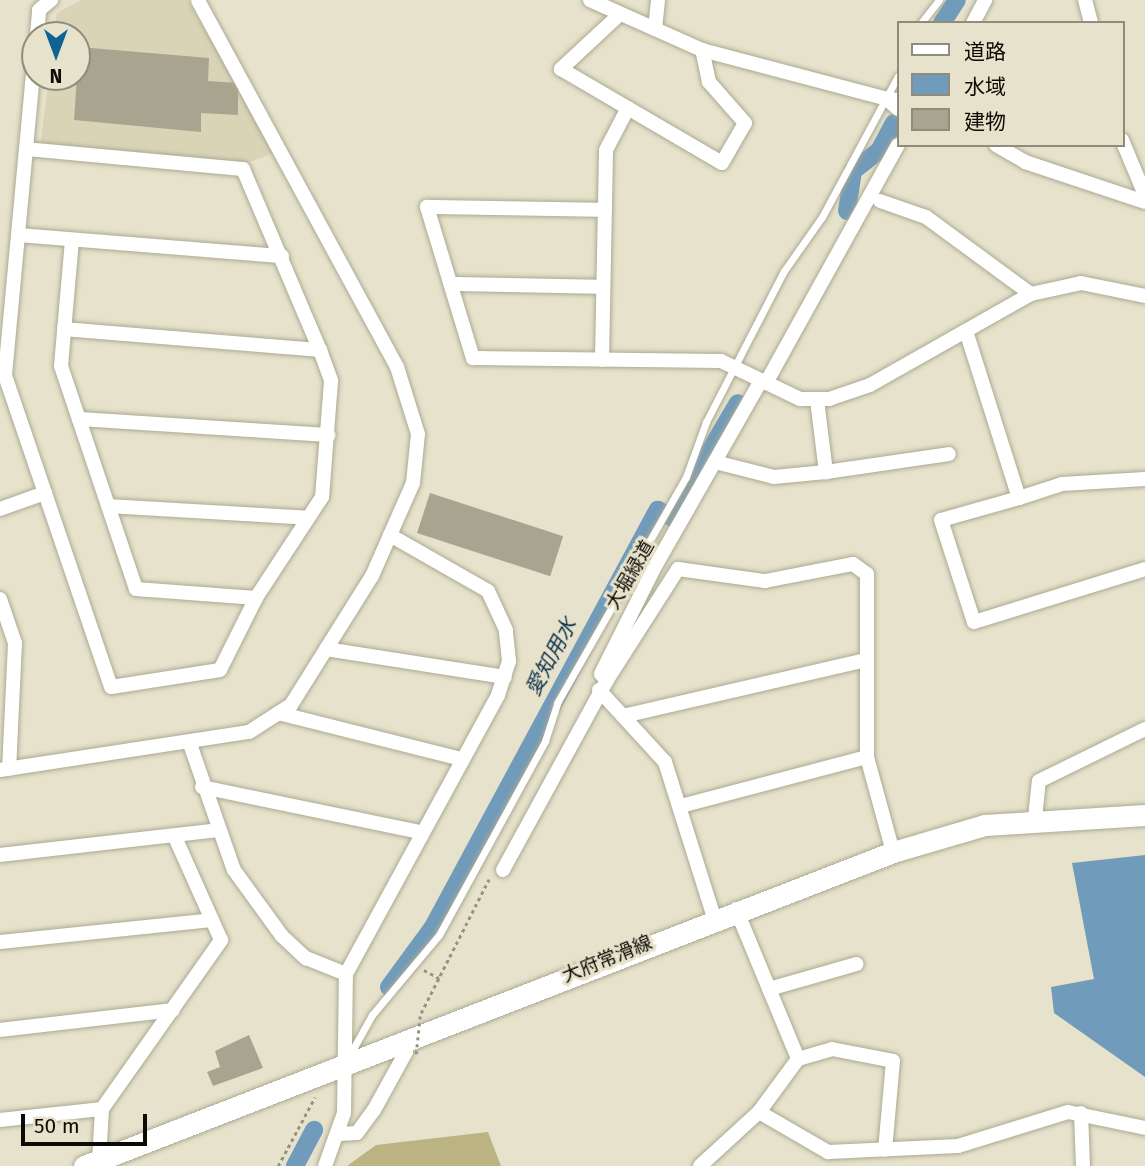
<!DOCTYPE html>
<meta charset="utf-8">
<style>
body{margin:0}
#map{position:relative;width:1145px;height:1166px;overflow:hidden;background:#e6e2cb;font-family:"Fira Sans","Noto Sans JP",sans-serif}
div>[style]{position:absolute}
[style*='--x']{left:calc(var(--x)*1px);top:calc(var(--y)*1px);width:calc(var(--w)*1px);rotate:calc(var(--a)*1deg)}
.built>*{inset:0;background:#dad4b7}
.forest>*{inset:0;background:#bbb382}
.water>*{inset:0;background:#719bba}
.canal>*{height:18px;margin:-9px;padding:0 9px;transform-origin:9px;border-radius:9px;background:#719bba}
.building>*{inset:0;background:#a8a48f;transform-origin:0 0}
.path>*{height:2.5px;margin-top:-1.25px;transform-origin:0;background:repeating-linear-gradient(90deg,#959281 0 3.5px,transparent 0 7px)}
.roads{filter:drop-shadow(0 0 2px #aca993) drop-shadow(0 0 2px #aca993)}
.service>*{height:7px;margin:-3.5px;padding:0 3.5px;transform-origin:3.5px;border-radius:3.5px;background:#fff}
.minor>*{height:14px;margin:-7px;padding:0 7px;transform-origin:7px;border-radius:7px;background:#fff}
.secondary>*{height:21px;margin:-10.5px;padding:0 10.5px;transform-origin:10.5px;border-radius:10.5px;background:#fff}
.path-bridge>*{height:2.5px;margin-top:-1.25px;transform-origin:0;background:repeating-linear-gradient(90deg,#959281 0 3.5px,transparent 0 7px)}
span{translate:-50% -50%;white-space:nowrap;text-align:center;line-height:1.15;-webkit-text-stroke:6px #e6e2cb;paint-order:stroke}
.street-label{font-size:19px;color:#0d0b05}
.water-label{font-size:21px;color:#10334a;font-style:italic}
.legend{position:absolute;left:897px;top:21px;width:228px;height:126px;box-sizing:border-box;background:#e6e2cb;border:2px solid #8f8c7c;margin:0;padding:9px 12px;list-style:none;font-size:21px;color:#0d0b05}
.legend li{display:flex;align-items:center;gap:14px;height:35px}
.legend b{width:35px;border:2px solid #8f8c7c}
.north{position:absolute;left:21px;top:21px;width:70px;height:70px;box-sizing:border-box;background:#e6e2cb;border:2px solid #8f8c7c;border-radius:50%;rotate:180deg;font-size:19px;font-weight:700;line-height:28px;text-align:center;color:#0d0b05}
.north::after{content:'';display:block;margin:auto;width:24px;height:32px;background:#0d6394;clip-path:polygon(50% 0,100% 100%,50% 72%,0 100%)}
.scale{position:absolute;left:21px;top:1114px;width:126px;height:32px;box-sizing:border-box;border:4px solid #0d0b05;border-top:0;padding-left:9px;font-size:21px;line-height:24px;white-space:nowrap;color:#0d0b05;-webkit-text-stroke:5px #e6e2cb;paint-order:stroke}
</style>
<div id="map">
<div class="built">
<div style="clip-path:polygon(81px 0,187px 0,276px 152px,250px 162px,40px 147px,49px 77px,77px 77px,77px 35px,54px 35px,57px 13px)"></div>
</div>
<div class="forest">
<div style="clip-path:polygon(488px 1132px,501px 1166px,347px 1166px,376px 1145px)"></div>
</div>
<div class="water">
<div style="clip-path:polygon(1145px 855px,1145px 1077px,1054px 1013px,1051px 987px,1094px 979px,1072px 863px)"></div>
</div>
<div class="canal">
<div style="--x:942;--y:23;--w:27;--a:-57"></div>
<div style="--x:847;--y:211;--w:40;--a:-81.5"></div>
<div style="--x:853;--y:171;--w:33;--a:-38"></div>
<div style="--x:879;--y:151;--w:32;--a:-62"></div>
<div style="--x:389;--y:987;--w:74;--a:-53.7"></div>
<div style="--x:433;--y:927;--w:474;--a:-61.7"></div>
<div style="--x:658;--y:510;--w:15;--a:28"></div>
<div style="--x:671;--y:517;--w:132;--a:-59.6"></div>
<div style="--x:295;--y:1166;--w:41;--a:-62.2"></div>
</div>
<div class="building">
<div style="clip-path:polygon(79px 47px,209px 58px,208px 81px,238px 83px,238px 115px,201px 113px,201px 132px,74px 120px)"></div>
<div style="left:430px;top:493px;width:140px;height:42px;rotate:18deg"></div>
<div style="clip-path:polygon(249px 1035px,263px 1068px,213px 1086px,207px 1072px,220px 1067px,215px 1051px)"></div>
</div>
<div class="path">
<div style="--x:424;--y:970;--w:17;--a:28"></div>
<div style="--x:421;--y:1013;--w:150;--a:-63.1"></div>
<div style="--x:278;--y:1166;--w:78;--a:-61.8"></div>
</div>
<div class="roads">
<div class="service">
<div style="--x:921;--y:23;--w:29;--a:-52"></div>
<div style="--x:349;--y:1056;--w:47;--a:-60.7"></div>
<div style="--x:372;--y:1015;--w:104;--a:-50.1"></div>
<div style="--x:439;--y:935;--w:221;--a:-61.3"></div>
<div style="--x:545;--y:741;--w:40;--a:-72"></div>
<div style="--x:557;--y:703;--w:260;--a:-60.3"></div>
<div style="--x:686;--y:477;--w:59;--a:-70"></div>
<div style="--x:706;--y:422;--w:170;--a:-62.7"></div>
<div style="--x:784;--y:271;--w:66;--a:-54.9"></div>
<div style="--x:822;--y:217;--w:160;--a:-61.7"></div>
</div>
<div class="minor">
<div style="--x:590;--y:0;--w:123;--a:24.1"></div>
<div style="--x:702;--y:50;--w:191;--a:14.8"></div>
<div style="--x:1085;--y:0;--w:24;--a:75"></div>
<div style="--x:620;--y:14;--w:81;--a:137"></div>
<div style="--x:561;--y:69;--w:186;--a:30.3"></div>
<div style="--x:722;--y:163;--w:46;--a:-60.1"></div>
<div style="--x:745;--y:123;--w:55;--a:-131.3"></div>
<div style="--x:709;--y:82;--w:33;--a:-102"></div>
<div style="--x:973;--y:23;--w:26;--a:-62"></div>
<div style="--x:655;--y:29;--w:29;--a:-84"></div>
<div style="--x:37;--y:35;--w:25;--a:-85"></div>
<div style="--x:39;--y:10;--w:16;--a:-40"></div>
<div style="--x:898;--y:100;--w:11;--a:-175"></div>
<div style="--x:887;--y:99;--w:15;--a:42"></div>
<div style="--x:1122;--y:140;--w:60;--a:67.3"></div>
<div style="--x:996;--y:145;--w:34;--a:30"></div>
<div style="--x:1025;--y:162;--w:126;--a:18.4"></div>
<div style="--x:26;--y:149;--w:218;--a:5.3"></div>
<div style="--x:243;--y:169;--w:197;--a:67"></div>
<div style="--x:320;--y:350;--w:33;--a:70"></div>
<div style="--x:331;--y:381;--w:116;--a:94.4"></div>
<div style="--x:322;--y:497;--w:121;--a:123.2"></div>
<div style="--x:256;--y:598;--w:80;--a:116.6"></div>
<div style="--x:220;--y:670;--w:110;--a:171.1"></div>
<div style="--x:111;--y:687;--w:330;--a:-108.8"></div>
<div style="--x:5;--y:375;--w:322;--a:-84.7"></div>
<div style="--x:880;--y:201;--w:49;--a:19.2"></div>
<div style="--x:926;--y:217;--w:130;--a:36.3"></div>
<div style="--x:605;--y:210;--w:178;--a:-179"></div>
<div style="--x:427;--y:207;--w:158;--a:73.1"></div>
<div style="--x:473;--y:358;--w:248;--a:0.7"></div>
<div style="--x:721;--y:361;--w:88;--a:25.7"></div>
<div style="--x:800;--y:399;--w:29;--a:0"></div>
<div style="--x:829;--y:399;--w:43;--a:-18.9"></div>
<div style="--x:870;--y:385;--w:185;--a:-29.5"></div>
<div style="--x:1031;--y:294;--w:51;--a:-12.4"></div>
<div style="--x:1081;--y:283;--w:65;--a:11.5"></div>
<div style="--x:19;--y:235;--w:264;--a:4.6"></div>
<div style="--x:72;--y:240;--w:126;--a:95"></div>
<div style="--x:61;--y:366;--w:235;--a:71.4"></div>
<div style="--x:136;--y:589;--w:120;--a:4.3"></div>
<div style="--x:451;--y:284;--w:152;--a:1.1"></div>
<div style="--x:64;--y:329;--w:257;--a:4.7"></div>
<div style="--x:966;--y:331;--w:175;--a:72.4"></div>
<div style="--x:1019;--y:498;--w:81;--a:164.2"></div>
<div style="--x:941;--y:520;--w:107;--a:72.1"></div>
<div style="--x:974;--y:622;--w:179;--a:-17.2"></div>
<div style="--x:602;--y:360;--w:210;--a:-88.9"></div>
<div style="--x:606;--y:150;--w:47;--a:-62.4"></div>
<div style="--x:766;--y:383;--w:272;--a:-61"></div>
<div style="--x:817;--y:400;--w:73;--a:82.9"></div>
<div style="--x:826;--y:472;--w:124;--a:-8.3"></div>
<div style="--x:79;--y:419;--w:250;--a:3.7"></div>
<div style="--x:719;--y:463;--w:57;--a:14.3"></div>
<div style="--x:774;--y:477;--w:52;--a:-5.5"></div>
<div style="--x:1019;--y:498;--w:45;--a:-18"></div>
<div style="--x:1062;--y:484;--w:83;--a:-3.4"></div>
<div style="--x:108;--y:506;--w:200;--a:3.4"></div>
<div style="--x:0;--y:509;--w:48;--a:-19.6"></div>
<div style="--x:0;--y:599;--w:46;--a:71.2"></div>
<div style="--x:15;--y:643;--w:126;--a:92.7"></div>
<div style="--x:326;--y:649;--w:181;--a:8.9"></div>
<div style="--x:607;--y:680;--w:132;--a:-57.4"></div>
<div style="--x:678;--y:569;--w:88;--a:7.9"></div>
<div style="--x:765;--y:581;--w:90;--a:-10.9"></div>
<div style="--x:853;--y:564;--w:17;--a:36"></div>
<div style="--x:867;--y:574;--w:183;--a:90"></div>
<div style="--x:867;--y:757;--w:98;--a:74.7"></div>
<div style="--x:599;--y:690;--w:98;--a:47.5"></div>
<div style="--x:665;--y:762;--w:163;--a:72.5"></div>
<div style="--x:278;--y:713;--w:189;--a:14.1"></div>
<div style="--x:623;--y:716;--w:245;--a:-13"></div>
<div style="--x:190;--y:744;--w:133;--a:70.8"></div>
<div style="--x:234;--y:870;--w:82;--a:54"></div>
<div style="--x:282;--y:936;--w:33;--a:43"></div>
<div style="--x:306;--y:958;--w:43;--a:21.8"></div>
<div style="--x:0;--y:770;--w:252;--a:-8.7"></div>
<div style="--x:249;--y:732;--w:50;--a:-32.7"></div>
<div style="--x:291;--y:705;--w:152;--a:-57.9"></div>
<div style="--x:372;--y:576;--w:102;--a:-66.2"></div>
<div style="--x:413;--y:483;--w:49;--a:-84.2"></div>
<div style="--x:418;--y:434;--w:70;--a:-107.4"></div>
<div style="--x:397;--y:367;--w:417;--a:-118.5"></div>
<div style="--x:202;--y:787;--w:223;--a:11.7"></div>
<div style="--x:681;--y:806;--w:192;--a:-14.8"></div>
<div style="--x:1035;--y:818;--w:37;--a:-84"></div>
<div style="--x:1039;--y:781;--w:118;--a:-26.1"></div>
<div style="--x:0;--y:855;--w:219;--a:-6.5"></div>
<div style="--x:503;--y:870;--w:217;--a:-61.3"></div>
<div style="--x:607;--y:680;--w:8;--a:-135"></div>
<div style="--x:601;--y:674;--w:116;--a:-63.4"></div>
<div style="--x:653;--y:570;--w:218;--a:-60.3"></div>
<div style="--x:736;--y:909;--w:162;--a:67.5"></div>
<div style="--x:0;--y:942;--w:213;--a:-5.9"></div>
<div style="--x:769;--y:989;--w:91;--a:-15.9"></div>
<div style="--x:0;--y:1030;--w:174;--a:-6.6"></div>
<div style="--x:759;--y:1112;--w:66;--a:-53.7"></div>
<div style="--x:798;--y:1059;--w:35;--a:-16"></div>
<div style="--x:832;--y:1049;--w:62;--a:11.1"></div>
<div style="--x:893;--y:1061;--w:89;--a:95.1"></div>
<div style="--x:1081;--y:1113;--w:53;--a:87.8"></div>
<div style="--x:0;--y:1120;--w:103;--a:-6.2"></div>
<div style="--x:339;--y:1134;--w:18;--a:-3"></div>
<div style="--x:357;--y:1133;--w:29;--a:-54"></div>
<div style="--x:374;--y:1110;--w:66;--a:-61.1"></div>
<div style="--x:406;--y:1052;--w:13;--a:-99"></div>
<div style="--x:99;--y:1161;--w:52;--a:-86.7"></div>
<div style="--x:102;--y:1109;--w:207;--a:-54.8"></div>
<div style="--x:221;--y:940;--w:113;--a:-114.1"></div>
<div style="--x:325;--y:1166;--w:56;--a:-70.3"></div>
<div style="--x:344;--y:1113;--w:139;--a:-89.2"></div>
<div style="--x:346;--y:974;--w:318;--a:-61.4"></div>
<div style="--x:498;--y:695;--w:36;--a:-72"></div>
<div style="--x:509;--y:661;--w:31;--a:-96"></div>
<div style="--x:506;--y:630;--w:43;--a:-114.8"></div>
<div style="--x:488;--y:591;--w:113;--a:-150.3"></div>
<div style="--x:700;--y:1166;--w:80;--a:-42.5"></div>
<div style="--x:759;--y:1112;--w:80;--a:30.1"></div>
<div style="--x:828;--y:1152;--w:130;--a:-2.6"></div>
<div style="--x:958;--y:1146;--w:115;--a:-17.2"></div>
<div style="--x:1068;--y:1112;--w:79;--a:11.7"></div>
</div>
<div class="secondary">
<div style="--x:84;--y:1166;--w:868;--a:-21.21"></div>
<div style="--x:893;--y:852;--w:96;--a:-16.4"></div>
<div style="--x:985;--y:825;--w:160;--a:-3.6"></div>
</div>
</div>
<div class="path-bridge">
<div style="--x:416;--y:1054;--w:38;--a:-84"></div>
</div>
<div class="street-label">
<span style="left:630px;top:575px;rotate:-60deg">大堀緑道</span>
<span style="left:607px;top:959px;rotate:-22deg">大府常滑線</span>
</div>
<div class="water-label">
<span style="left:551px;top:657px;rotate:-62deg">愛知用水</span>
</div>
<ul class="legend">
<li><b style="height:9px;background:#fff"></b>道路</li>
<li><b style="height:19px;background:#719bba"></b>水域</li>
<li><b style="height:19px;background:#a8a48f"></b>建物</li>
</ul>
<div class="north">N</div>
<div class="scale">50 m</div>
</div>
